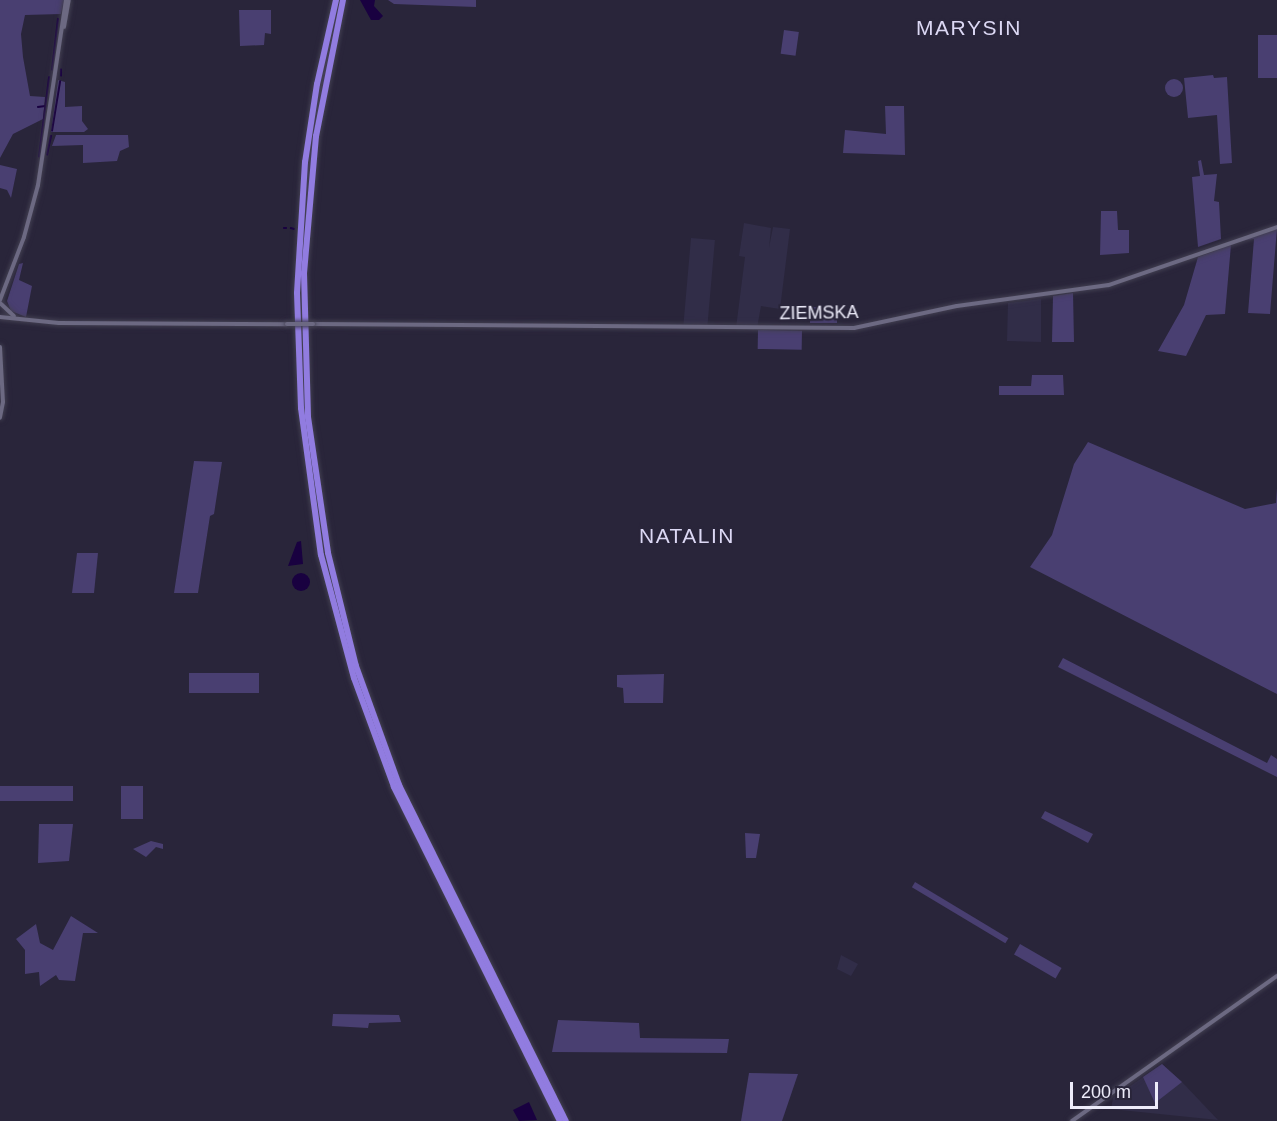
<!DOCTYPE html>
<style>
body{margin:0}
#map{position:relative;width:1277px;height:1121px;overflow:hidden;background:#29253a;font-family:Arial,sans-serif}
div>[style]{position:absolute}
[style*='--x']{left:calc(var(--x)*1px);top:calc(var(--y)*1px);width:calc(var(--w)*1px);rotate:calc(var(--a)*1deg)}
.built>*{inset:0;background:#312d48;transform-origin:0 0}
.green>*{inset:0;background:#493f71;transform-origin:0 0}
.round{border-radius:50%}
.water>*{inset:0;background:#190140}
.stream>*{height:1.5px;margin:-0.75px;padding:0 0.75px;transform-origin:0.75px;border-radius:0.75px;background:#190140}
.roads{filter:drop-shadow(0 0 2px #423f51) drop-shadow(0 0 2px #423f51)}
.secondary>*{height:4px;margin:-2px;padding:0 2px;transform-origin:2px;border-radius:2px;background:#6c6982}
.highway>*{height:6px;margin:-3px;padding:0 3px;transform-origin:3px;border-radius:3px;background:#917ce0}
.bridges{filter:drop-shadow(0 0 2px #423f51) drop-shadow(0 0 2px #423f51)}
.secondary-bridge>*{height:4px;margin:-2px;padding:0 2px;transform-origin:2px;border-radius:2px;background:#6c6982}
span{translate:-50% -50%;white-space:nowrap;text-align:center;line-height:1.15;-webkit-text-stroke:4.5px #29253a;paint-order:stroke}
.street-label{font-size:18px;color:#edecfa}
.quarter-label{font-size:21px;color:#dcd8f4;letter-spacing:1.5px}
.scale{position:absolute;left:1070px;top:1082px;width:88px;height:27px;box-sizing:border-box;border:3px solid #edecfa;border-top:0;padding-left:8px;font-size:18px;line-height:21px;white-space:nowrap;color:#edecfa;-webkit-text-stroke:4px #29253a;paint-order:stroke}
</style>
<div id="map">
<div class="built">
<div style="clip-path:polygon(744px 223px,771px 228px,769px 248px,773px 227px,790px 229px,780px 309px,761px 306px,757px 328px,736px 328px,745px 257px,739px 256px)"></div>
<div style="left:691px;top:238px;width:24px;height:86px;rotate:5deg"></div>
<div style="clip-path:polygon(1041px 299px,1041px 342px,1007px 341px,1008px 303px)"></div>
<div style="clip-path:polygon(841px 955px,858px 964px,851px 976px,837px 969px)"></div>
<div style="clip-path:polygon(1162px 1064px,1182px 1082px,1218px 1120px,1111px 1109px,1113px 1098px)"></div>
</div>
<div class="green">
<div style="clip-path:polygon(0 0,64px 0,61px 14px,25px 15px,21px 34px,23px 57px,30px 96px,45px 97px,43px 119px,13px 134px,0 158px)"></div>
<div style="clip-path:polygon(339px 0,309px 178px,300px 349px,306px 177px,320px 84px)"></div>
<div style="clip-path:polygon(388px 0,476px 0,476px 7px,394px 4px)"></div>
<div style="clip-path:polygon(239px 10px,271px 10px,271px 34px,265px 33px,264px 45px,240px 46px)"></div>
<div style="left:784px;top:30px;width:15px;height:24px;rotate:8deg"></div>
<div style="left:1258px;top:35px;width:19px;height:43px"></div>
<div style="clip-path:polygon(1213px 75px,1214px 78px,1227px 77px,1232px 163px,1220px 164px,1217px 115px,1188px 118px,1184px 78px)"></div>
<div class="round" style="left:1165px;top:79px;width:18px;height:18px"></div>
<div style="clip-path:polygon(58px 80px,65px 82px,65px 107px,82px 106px,82px 121px,88px 129px,84px 132px,51px 132px)"></div>
<div style="clip-path:polygon(885px 106px,904px 106px,905px 155px,843px 153px,845px 130px,886px 134px)"></div>
<div style="clip-path:polygon(56px 135px,128px 135px,129px 147px,120px 151px,117px 161px,83px 163px,83px 145px,52px 146px)"></div>
<div style="clip-path:polygon(1201px 160px,1204px 175px,1217px 174px,1214px 201px,1219px 202px,1221px 239px,1198px 247px,1192px 177px,1200px 176px,1198px 161px)"></div>
<div style="clip-path:polygon(0 165px,17px 169px,11px 198px,7px 190px,0 188px)"></div>
<div style="clip-path:polygon(1101px 211px,1117px 211px,1118px 230px,1129px 230px,1129px 253px,1100px 255px)"></div>
<div style="clip-path:polygon(1277px 228px,1270px 314px,1248px 313px,1254px 239px,1239px 241px)"></div>
<div style="clip-path:polygon(1231px 245px,1225px 314px,1206px 315px,1186px 356px,1158px 351px,1184px 305px,1198px 257px)"></div>
<div style="clip-path:polygon(23px 263px,19px 280px,32px 286px,26px 317px,11px 311px,7px 301px,19px 264px)"></div>
<div style="clip-path:polygon(1073px 293px,1074px 342px,1052px 342px,1053px 296px)"></div>
<div style="left:810px;top:307px;width:27px;height:16px"></div>
<div style="left:758px;top:330px;width:44px;height:19px;rotate:1deg"></div>
<div style="clip-path:polygon(1032px 375px,1063px 375px,1064px 395px,999px 395px,999px 386px,1031px 386px)"></div>
<div style="clip-path:polygon(1088px 442px,1245px 509px,1276px 503px,1277px 488px,1277px 694px,1030px 567px,1052px 535px,1074px 464px)"></div>
<div style="clip-path:polygon(194px 461px,222px 462px,214px 514px,210px 516px,198px 593px,174px 593px)"></div>
<div style="clip-path:polygon(77px 553px,98px 553px,94px 593px,72px 593px)"></div>
<div style="clip-path:polygon(1063px 658px,1267px 763px,1271px 755px,1277px 759px,1277px 777px,1058px 667px)"></div>
<div style="left:189px;top:673px;width:70px;height:20px"></div>
<div style="clip-path:polygon(664px 674px,663px 703px,624px 703px,623px 688px,617px 687px,617px 675px)"></div>
<div style="left:0;top:786px;width:73px;height:15px"></div>
<div style="left:121px;top:786px;width:22px;height:33px"></div>
<div style="clip-path:polygon(1045px 811px,1093px 834px,1088px 843px,1041px 818px)"></div>
<div style="clip-path:polygon(39px 824px,73px 824px,69px 861px,38px 863px)"></div>
<div style="clip-path:polygon(745px 833px,760px 834px,756px 858px,746px 858px)"></div>
<div style="clip-path:polygon(151px 841px,163px 844px,163px 849px,156px 847px,146px 857px,133px 849px)"></div>
<div style="left:915px;top:882px;width:109px;height:6px;rotate:31deg"></div>
<div style="clip-path:polygon(71px 916px,98px 933px,83px 933px,75px 981px,59px 980px,56px 975px,40px 986px,39px 972px,25px 974px,25px 950px,16px 939px,36px 924px,40px 943px,53px 950px)"></div>
<div style="left:1020px;top:944px;width:48px;height:12px;rotate:30deg"></div>
<div style="clip-path:polygon(333px 1014px,399px 1015px,401px 1022px,369px 1023px,368px 1028px,332px 1026px)"></div>
<div style="clip-path:polygon(558px 1020px,639px 1023px,640px 1038px,729px 1039px,727px 1053px,552px 1052px)"></div>
<div style="clip-path:polygon(1162px 1064px,1182px 1082px,1155px 1103px,1143px 1077px)"></div>
<div style="clip-path:polygon(749px 1073px,798px 1074px,782px 1121px,741px 1121px)"></div>
</div>
<div class="water">
<div style="clip-path:polygon(360px 0,375px 0,374px 6px,383px 16px,379px 20px,371px 20px)"></div>
<div style="clip-path:polygon(301px 541px,303px 564px,288px 566px,297px 542px)"></div>
<div class="round" style="left:292px;top:573px;width:18px;height:18px"></div>
<div style="clip-path:polygon(529px 1102px,537px 1120px,519px 1121px,513px 1110px)"></div>
</div>
<div class="stream">
<div style="--x:52;--y:70;--w:51;--a:-83.3"></div>
<div style="--x:61;--y:76;--w:6;--a:-90"></div>
<div style="--x:38;--y:107;--w:7;--a:-8"></div>
<div style="--x:52;--y:131;--w:50;--a:-80.7"></div>
<div style="--x:47;--y:155;--w:19;--a:-78"></div>
<div style="--x:39;--y:157;--w:80;--a:-82.8"></div>
<div style="--x:284;--y:228;--w:2;--a:0"></div>
<div style="--x:291;--y:228;--w:3;--a:18"></div>
</div>
<div class="roads">
<div class="secondary">
<div style="--x:64;--y:27;--w:27;--a:-80"></div>
<div style="--x:0;--y:300;--w:67;--a:-69.1"></div>
<div style="--x:24;--y:237;--w:54;--a:-74.9"></div>
<div style="--x:38;--y:185;--w:187;--a:-81.4"></div>
<div style="--x:0;--y:303;--w:19;--a:43"></div>
<div style="--x:0;--y:317;--w:59;--a:5.8"></div>
<div style="--x:59;--y:323;--w:228;--a:0.3"></div>
<div style="--x:313;--y:324;--w:541;--a:0.42"></div>
<div style="--x:854;--y:328;--w:105;--a:-12.1"></div>
<div style="--x:957;--y:306;--w:153;--a:-7.9"></div>
<div style="--x:1109;--y:285;--w:178;--a:-19"></div>
<div style="--x:0;--y:347;--w:55;--a:86.9"></div>
<div style="--x:3;--y:402;--w:16;--a:101"></div>
<div style="--x:1072;--y:1121;--w:251;--a:-35.3"></div>
</div>
<div class="highway">
<div style="--x:336;--y:0;--w:86;--a:102.7"></div>
<div style="--x:317;--y:84;--w:79;--a:98.7"></div>
<div style="--x:305;--y:162;--w:131;--a:93.5"></div>
<div style="--x:297;--y:293;--w:115;--a:88"></div>
<div style="--x:301;--y:408;--w:148;--a:82.3"></div>
<div style="--x:321;--y:555;--w:127;--a:75"></div>
<div style="--x:354;--y:678;--w:116;--a:69.8"></div>
<div style="--x:394;--y:787;--w:373;--a:63.6"></div>
<div style="--x:343;--y:0;--w:139;--a:101.2"></div>
<div style="--x:316;--y:136;--w:138;--a:95"></div>
<div style="--x:304;--y:273;--w:144;--a:88.4"></div>
<div style="--x:308;--y:417;--w:137;--a:81.6"></div>
<div style="--x:328;--y:553;--w:116;--a:76.1"></div>
<div style="--x:356;--y:666;--w:127;--a:70.1"></div>
<div style="--x:399;--y:785;--w:375;--a:63.6"></div>
</div>
</div>
<div class="bridges">
<div class="secondary-bridge">
<div style="--x:287;--y:324;--w:26;--a:0"></div>
</div>
</div>
<div class="street-label">
<span style="left:819px;top:313px;rotate:-1deg">ZIEMSKA</span>
</div>
<div class="quarter-label">
<span style="left:969px;top:28px">MARYSIN</span>
<span style="left:687px;top:536px">NATALIN</span>
</div>
<div class="scale">200 m</div>
</div>
